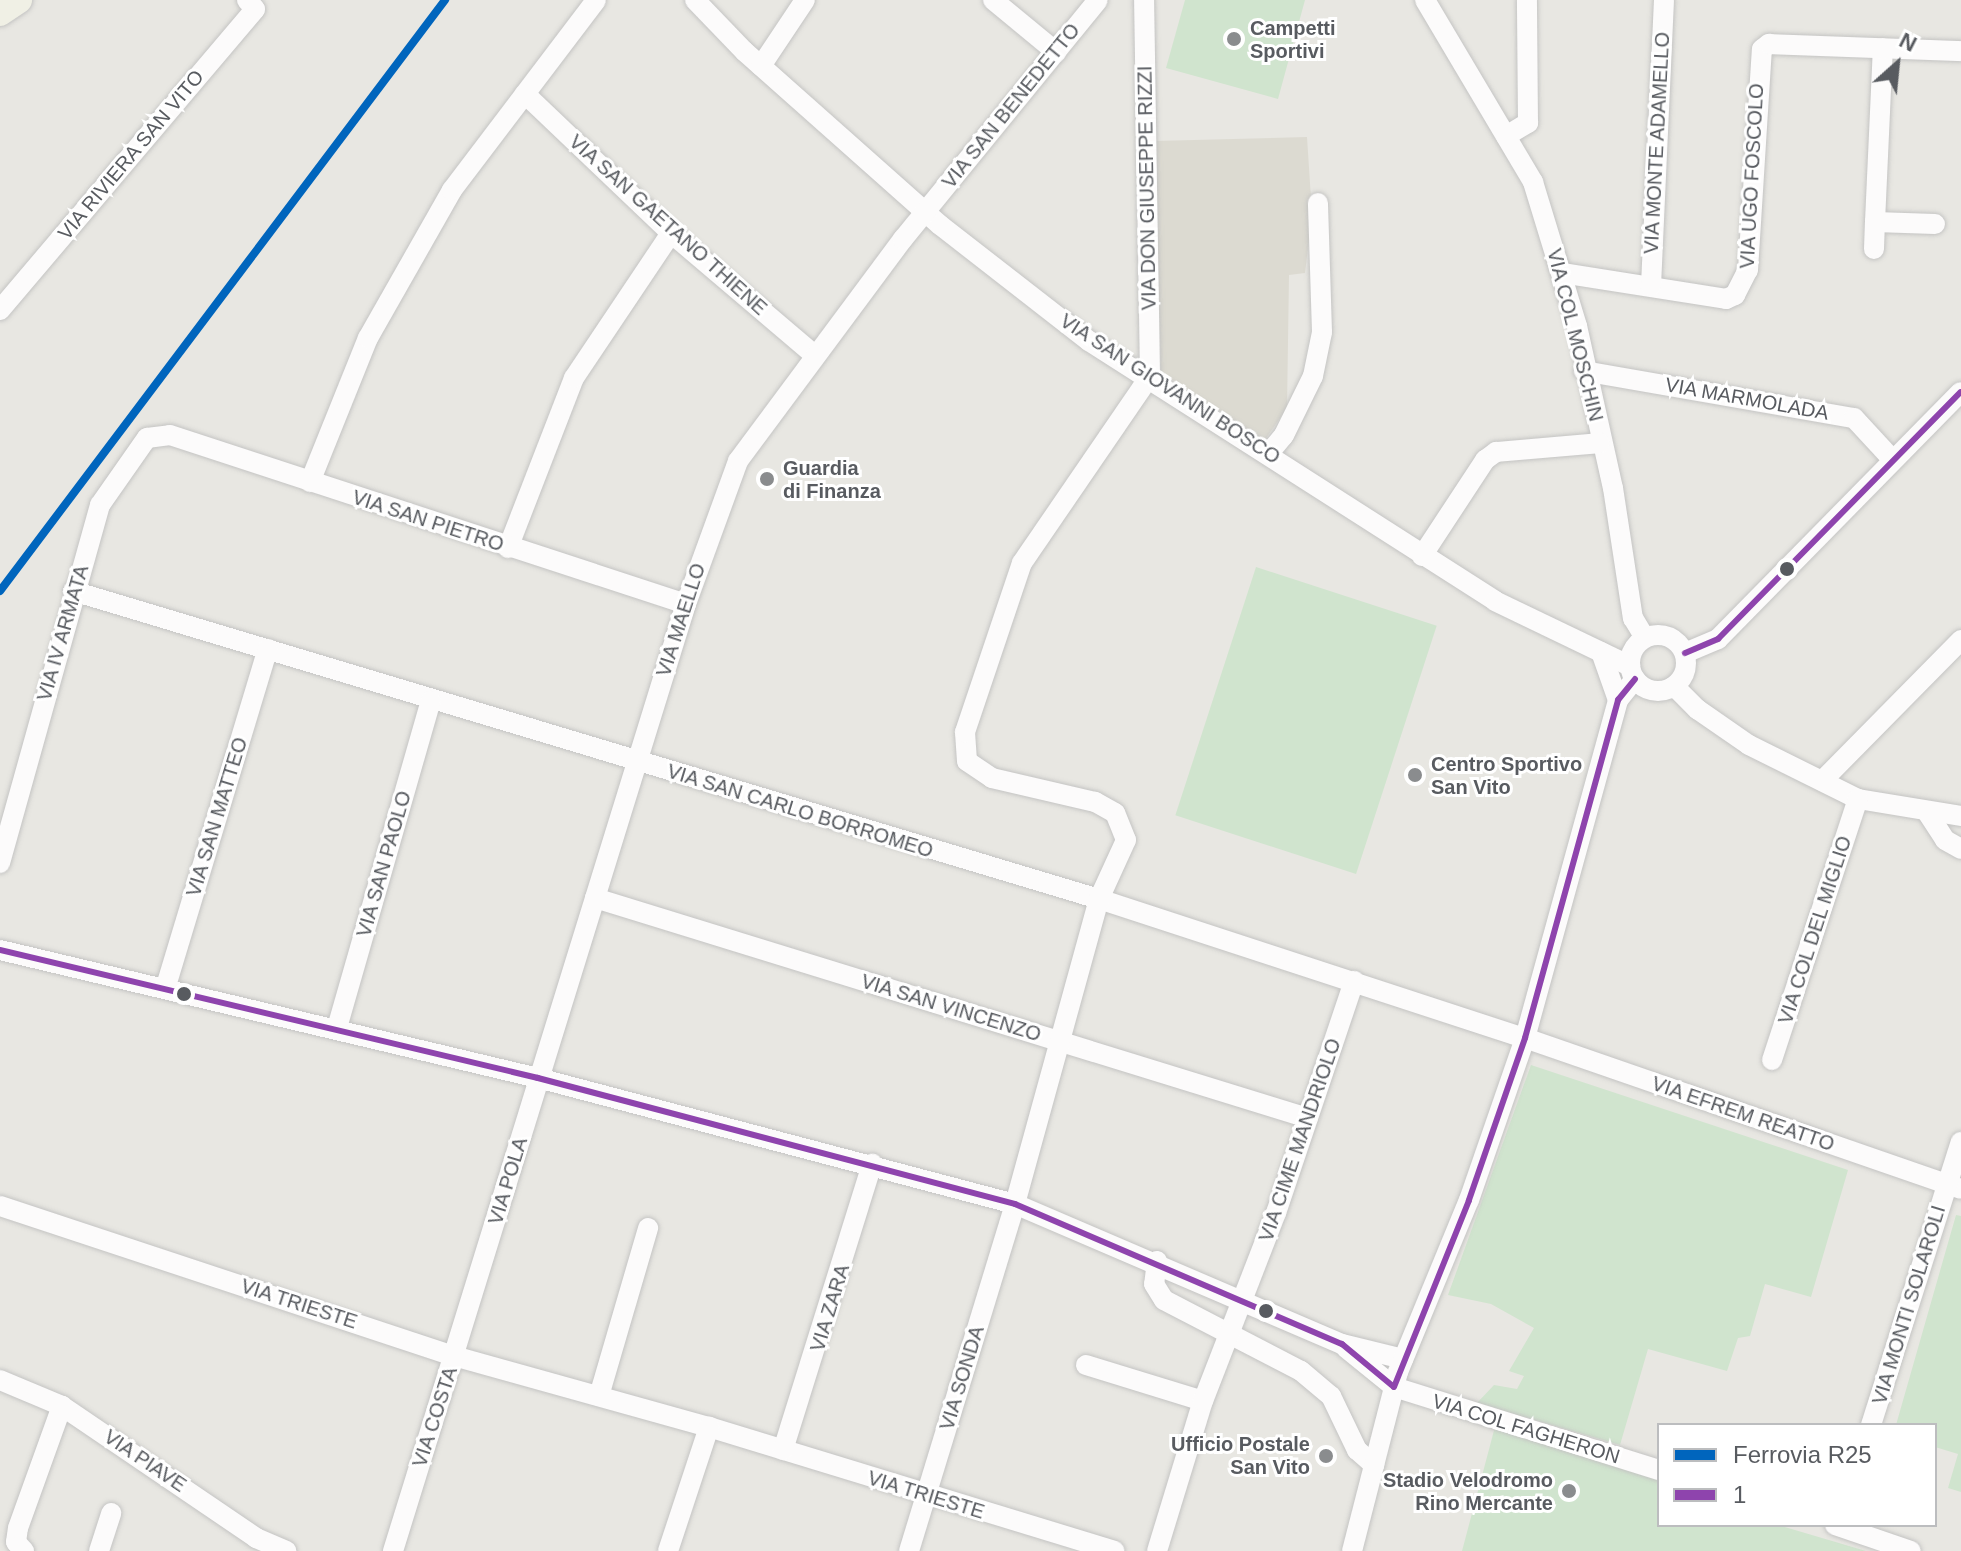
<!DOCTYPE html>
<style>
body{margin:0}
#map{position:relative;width:1961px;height:1551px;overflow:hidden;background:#e8e7e2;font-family:Arial,sans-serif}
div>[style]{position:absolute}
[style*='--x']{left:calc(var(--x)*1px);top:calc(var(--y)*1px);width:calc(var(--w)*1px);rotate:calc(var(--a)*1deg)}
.education>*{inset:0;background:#dcdad1}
.green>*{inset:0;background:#d0e4ce;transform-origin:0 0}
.roads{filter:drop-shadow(0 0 2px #c4c4c3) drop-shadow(0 0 2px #c4c4c3)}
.minor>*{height:20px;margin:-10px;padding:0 10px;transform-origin:10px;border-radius:10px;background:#fcfbfb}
.minor>.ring{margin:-10px;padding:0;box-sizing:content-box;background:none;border:20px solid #fcfbfb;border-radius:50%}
.major>*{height:26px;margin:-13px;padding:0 13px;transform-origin:13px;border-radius:13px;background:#f0f0e5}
.bus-1>*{height:6px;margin:-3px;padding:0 3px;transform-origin:3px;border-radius:3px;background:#8e44ad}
.rail-1>*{height:8px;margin:-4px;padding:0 4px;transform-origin:4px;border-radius:4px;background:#0065bd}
.dots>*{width:22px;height:22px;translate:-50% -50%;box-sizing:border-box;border:4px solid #fff;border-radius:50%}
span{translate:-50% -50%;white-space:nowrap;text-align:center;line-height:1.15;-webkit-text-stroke:6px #fff;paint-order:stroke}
.poi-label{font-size:20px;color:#585b60;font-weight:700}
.left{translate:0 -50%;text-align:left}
.right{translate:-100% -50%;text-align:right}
.street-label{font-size:20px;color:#585b60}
.legend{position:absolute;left:1657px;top:1423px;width:280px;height:104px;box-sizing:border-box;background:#fff;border:2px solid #bcbdbf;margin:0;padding:10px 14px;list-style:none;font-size:24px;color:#585b60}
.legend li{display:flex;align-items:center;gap:16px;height:40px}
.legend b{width:40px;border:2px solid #bcbdbf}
.north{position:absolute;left:1857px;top:24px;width:80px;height:80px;-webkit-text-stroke:6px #fff;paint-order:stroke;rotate:27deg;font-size:22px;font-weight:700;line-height:32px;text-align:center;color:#585b60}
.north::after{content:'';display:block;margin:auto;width:28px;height:36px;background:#585b60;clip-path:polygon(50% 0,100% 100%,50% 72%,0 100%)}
</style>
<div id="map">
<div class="education">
<div style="clip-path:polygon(1307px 137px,1312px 214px,1305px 273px,1289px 275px,1287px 408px,1264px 441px,1161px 372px,1155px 141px)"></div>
</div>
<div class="green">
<div style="clip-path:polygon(1185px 0,1305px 0,1278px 99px,1166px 68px)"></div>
<div style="left:1256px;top:567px;width:190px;height:261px;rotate:18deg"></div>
<div style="clip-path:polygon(1531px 1065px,1848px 1170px,1811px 1297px,1765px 1284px,1750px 1336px,1738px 1338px,1727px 1371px,1648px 1349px,1620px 1445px,1477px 1403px,1494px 1385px,1517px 1389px,1524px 1376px,1509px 1371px,1534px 1328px,1491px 1304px,1448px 1295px)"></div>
<div style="clip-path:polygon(1956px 1215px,1961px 1216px,1961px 1492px,1948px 1488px,1958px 1454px,1935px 1447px,1935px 1425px,1896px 1425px)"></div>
<div style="clip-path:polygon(1496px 1423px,1659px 1478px,1659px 1525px,1778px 1525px,1866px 1551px,1462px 1551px)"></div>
</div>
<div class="roads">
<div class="minor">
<div style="--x:695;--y:0;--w:71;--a:46.1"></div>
<div style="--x:744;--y:51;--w:262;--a:41.6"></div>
<div style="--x:940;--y:225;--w:189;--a:37.9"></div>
<div style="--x:1089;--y:341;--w:482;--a:32.6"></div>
<div style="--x:1495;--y:601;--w:150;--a:25.7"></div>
<div style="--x:993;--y:0;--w:82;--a:39.5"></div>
<div style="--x:1425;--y:0;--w:212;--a:59.3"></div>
<div style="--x:1533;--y:182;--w:151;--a:73"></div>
<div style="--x:1577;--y:326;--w:166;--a:77.5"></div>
<div style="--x:1613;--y:488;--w:132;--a:81.3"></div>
<div style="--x:1633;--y:618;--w:23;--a:59"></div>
<div style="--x:761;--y:66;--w:79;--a:-56.3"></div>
<div style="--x:525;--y:94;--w:202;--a:43.6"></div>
<div style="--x:671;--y:233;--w:187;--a:40.4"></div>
<div style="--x:1506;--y:136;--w:26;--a:-31"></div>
<div style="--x:1528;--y:123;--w:123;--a:-90.5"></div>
<div style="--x:1875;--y:222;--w:174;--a:-87.4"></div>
<div style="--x:1874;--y:249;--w:27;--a:-88"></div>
<div style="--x:1875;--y:222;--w:60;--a:1.9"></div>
<div style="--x:1562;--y:273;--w:166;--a:9"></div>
<div style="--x:1726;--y:299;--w:10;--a:-24"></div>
<div style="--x:1735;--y:295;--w:28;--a:-63"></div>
<div style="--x:1748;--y:270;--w:221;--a:-86.4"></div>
<div style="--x:1762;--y:49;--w:9;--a:-36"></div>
<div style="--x:1769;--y:44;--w:192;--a:2.1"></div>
<div style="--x:1651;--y:286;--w:286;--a:-87.4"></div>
<div style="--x:0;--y:310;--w:394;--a:-49.7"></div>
<div style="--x:255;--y:9;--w:12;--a:-132"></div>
<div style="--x:1584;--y:371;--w:274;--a:9.9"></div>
<div style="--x:1854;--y:418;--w:56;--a:47.2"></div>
<div style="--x:1269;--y:453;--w:23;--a:-50"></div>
<div style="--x:1284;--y:435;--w:66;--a:-63.8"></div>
<div style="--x:1313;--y:376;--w:45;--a:-78.4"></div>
<div style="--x:1322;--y:332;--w:129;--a:-91.8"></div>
<div style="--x:310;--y:482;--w:155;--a:-68.1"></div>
<div style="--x:368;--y:338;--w:170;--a:-60.4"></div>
<div style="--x:452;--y:190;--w:238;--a:-52.8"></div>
<div style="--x:508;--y:548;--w:182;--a:-68.8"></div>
<div style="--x:574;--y:378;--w:174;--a:-56.2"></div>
<div style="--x:1422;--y:556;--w:115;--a:-56.7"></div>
<div style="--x:1485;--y:460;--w:14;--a:-36"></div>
<div style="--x:1496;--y:452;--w:104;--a:-4.9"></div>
<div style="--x:73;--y:591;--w:1071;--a:16.71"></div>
<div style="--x:1099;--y:899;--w:448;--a:18.1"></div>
<div style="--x:1525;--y:1038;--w:461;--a:19.1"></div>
<div class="ring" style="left:1630px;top:635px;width:36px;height:36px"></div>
<div style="--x:1601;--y:652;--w:51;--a:70.5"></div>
<div style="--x:1685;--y:653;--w:36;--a:-23"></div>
<div style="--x:1718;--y:639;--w:346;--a:-45.5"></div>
<div style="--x:1674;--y:686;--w:33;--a:45"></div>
<div style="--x:1697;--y:709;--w:63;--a:34.7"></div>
<div style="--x:1749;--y:745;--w:122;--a:26.4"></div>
<div style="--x:1858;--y:799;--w:104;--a:9.4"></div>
<div style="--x:1822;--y:781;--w:198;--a:-45.4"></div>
<div style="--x:1927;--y:812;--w:33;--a:57"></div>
<div style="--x:1945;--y:840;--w:18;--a:29"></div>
<div style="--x:0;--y:863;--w:372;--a:-74.4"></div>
<div style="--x:100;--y:505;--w:82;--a:-55"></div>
<div style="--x:147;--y:438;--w:23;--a:-7"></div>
<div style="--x:170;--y:435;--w:543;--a:18.13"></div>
<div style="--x:595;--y:898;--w:746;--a:17.15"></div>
<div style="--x:0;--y:950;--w:553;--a:13.38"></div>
<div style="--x:538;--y:1078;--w:493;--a:14.8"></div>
<div style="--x:1015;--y:1204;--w:356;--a:23.2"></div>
<div style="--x:1342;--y:1344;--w:63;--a:13.8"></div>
<div style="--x:166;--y:986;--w:352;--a:-73.2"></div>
<div style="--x:337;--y:1028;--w:340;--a:-74"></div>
<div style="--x:1772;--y:1060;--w:275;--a:-71.8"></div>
<div style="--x:0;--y:1206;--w:478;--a:18.3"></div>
<div style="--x:454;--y:1356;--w:265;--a:15.6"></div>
<div style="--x:709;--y:1427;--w:424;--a:17"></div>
<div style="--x:1157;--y:1261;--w:23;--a:97"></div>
<div style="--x:1154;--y:1284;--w:19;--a:58"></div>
<div style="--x:1164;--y:1300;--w:154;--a:27.4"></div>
<div style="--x:1301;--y:1371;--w:39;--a:40"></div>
<div style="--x:1331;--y:1396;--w:60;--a:64.3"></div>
<div style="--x:1357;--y:1450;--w:23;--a:41"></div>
<div style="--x:1346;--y:1348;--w:62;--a:39.1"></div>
<div style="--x:1394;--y:1387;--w:278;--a:17.4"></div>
<div style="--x:1086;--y:1365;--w:122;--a:17.1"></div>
<div style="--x:0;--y:1380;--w:67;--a:22.8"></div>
<div style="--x:62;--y:1406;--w:235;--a:34.2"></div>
<div style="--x:256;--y:1538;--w:33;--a:23"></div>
<div style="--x:599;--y:1396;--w:175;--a:-73.7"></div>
<div style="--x:1871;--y:1425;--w:297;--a:-72.4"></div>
<div style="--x:783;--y:1450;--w:300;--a:-72.7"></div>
<div style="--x:1835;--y:1525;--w:80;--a:18.9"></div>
<div style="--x:24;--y:1551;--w:12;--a:-132"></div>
<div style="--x:16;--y:1542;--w:14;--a:-82"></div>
<div style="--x:18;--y:1528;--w:130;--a:-70.2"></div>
<div style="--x:99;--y:1551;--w:40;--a:-72"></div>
<div style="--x:393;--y:1551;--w:991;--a:-72.81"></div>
<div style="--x:686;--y:604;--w:152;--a:-70"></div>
<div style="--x:738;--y:461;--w:277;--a:-53.4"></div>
<div style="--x:903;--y:239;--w:308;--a:-50.8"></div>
<div style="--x:668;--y:1551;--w:131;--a:-71.7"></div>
<div style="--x:909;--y:1551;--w:363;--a:-73"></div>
<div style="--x:1015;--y:1204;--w:316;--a:-74.6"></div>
<div style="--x:1099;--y:899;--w:65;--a:-65.4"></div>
<div style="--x:1126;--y:840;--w:29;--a:-112"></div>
<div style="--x:1115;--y:813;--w:23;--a:-151"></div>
<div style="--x:1095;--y:802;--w:106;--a:-166.9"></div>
<div style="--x:992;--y:778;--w:30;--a:-146"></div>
<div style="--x:967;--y:761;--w:29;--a:-94"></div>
<div style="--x:965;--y:732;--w:178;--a:-71.4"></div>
<div style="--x:1022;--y:563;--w:227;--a:-55.6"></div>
<div style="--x:1150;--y:376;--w:376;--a:-90.9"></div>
<div style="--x:1157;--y:1551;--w:157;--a:-73"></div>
<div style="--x:1203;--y:1401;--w:202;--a:-68.8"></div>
<div style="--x:1276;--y:1213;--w:245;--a:-71.4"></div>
<div style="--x:1352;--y:1551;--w:185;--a:-75.6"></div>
<div style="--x:1398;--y:1372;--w:186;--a:-67.6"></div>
<div style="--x:1469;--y:1200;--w:171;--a:-70.9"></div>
<div style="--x:1525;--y:1038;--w:351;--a:-74.6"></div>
<div style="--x:1618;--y:700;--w:27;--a:-51"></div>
</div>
<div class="major">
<div style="--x:0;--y:13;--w:23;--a:-34"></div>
</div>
</div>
<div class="bus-1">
<div style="--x:1685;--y:653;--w:36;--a:-23"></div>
<div style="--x:1718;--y:639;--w:346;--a:-45.5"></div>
<div style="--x:0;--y:950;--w:553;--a:13.38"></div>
<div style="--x:538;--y:1078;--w:493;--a:14.8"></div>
<div style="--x:1015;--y:1204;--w:356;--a:23.2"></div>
<div style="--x:1342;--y:1344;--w:67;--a:39.6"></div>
<div style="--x:1394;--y:1387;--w:201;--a:-68.1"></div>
<div style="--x:1469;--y:1200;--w:171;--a:-70.9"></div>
<div style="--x:1525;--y:1038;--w:351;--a:-74.6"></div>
<div style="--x:1618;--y:700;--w:27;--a:-51"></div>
</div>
<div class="rail-1">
<div style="--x:0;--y:591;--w:740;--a:-53.02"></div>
</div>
<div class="dots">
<div style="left:1234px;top:39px;background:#8a8c8e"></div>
<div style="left:767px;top:479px;background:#8a8c8e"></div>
<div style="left:1787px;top:569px;background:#585b60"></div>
<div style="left:1415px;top:775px;background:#8a8c8e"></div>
<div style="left:184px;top:994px;background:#585b60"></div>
<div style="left:1266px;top:1311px;background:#585b60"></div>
<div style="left:1326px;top:1456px;background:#8a8c8e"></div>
<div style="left:1569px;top:1491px;background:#8a8c8e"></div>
</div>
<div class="poi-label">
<span class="left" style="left:1250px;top:40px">Campetti<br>Sportivi</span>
<span class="left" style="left:783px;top:480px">Guardia<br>di Finanza</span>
<span class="left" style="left:1431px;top:776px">Centro Sportivo<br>San Vito</span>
<span class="right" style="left:1310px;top:1456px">Ufficio Postale<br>San Vito</span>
<span class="right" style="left:1553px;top:1492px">Stadio Velodromo<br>Rino Mercante</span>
</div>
<div class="street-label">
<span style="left:1011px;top:106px;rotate:-51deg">VIA SAN BENEDETTO</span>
<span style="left:1657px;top:143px;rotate:-87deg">VIA MONTE ADAMELLO</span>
<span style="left:131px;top:155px;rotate:-50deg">VIA RIVIERA SAN VITO</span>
<span style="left:1752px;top:176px;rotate:-87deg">VIA UGO FOSCOLO</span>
<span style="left:1147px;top:188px;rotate:-91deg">VIA DON GIUSEPPE RIZZI</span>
<span style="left:668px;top:225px;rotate:42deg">VIA SAN GAETANO THIENE</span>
<span style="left:1575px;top:335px;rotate:76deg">VIA COL MOSCHIN</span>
<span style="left:1170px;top:389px;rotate:33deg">VIA SAN GIOVANNI BOSCO</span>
<span style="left:1747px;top:399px;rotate:10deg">VIA MARMOLADA</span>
<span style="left:428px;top:521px;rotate:18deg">VIA SAN PIETRO</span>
<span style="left:681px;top:620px;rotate:-72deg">VIA MAELLO</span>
<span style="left:63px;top:633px;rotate:-74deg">VIA IV ARMATA</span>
<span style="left:800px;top:811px;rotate:17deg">VIA SAN CARLO BORROMEO</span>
<span style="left:217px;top:817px;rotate:-73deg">VIA SAN MATTEO</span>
<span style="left:384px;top:864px;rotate:-74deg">VIA SAN PAOLO</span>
<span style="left:1815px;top:930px;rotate:-72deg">VIA COL DEL MIGLIO</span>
<span style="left:951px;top:1008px;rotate:17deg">VIA SAN VINCENZO</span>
<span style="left:1743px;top:1114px;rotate:19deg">VIA EFREM REATTO</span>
<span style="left:1300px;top:1140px;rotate:-71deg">VIA CIME MANDRIOLO</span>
<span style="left:508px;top:1181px;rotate:-73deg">VIA POLA</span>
<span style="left:299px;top:1304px;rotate:18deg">VIA TRIESTE</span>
<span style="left:1909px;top:1305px;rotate:-73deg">VIA MONTI SOLAROLI</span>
<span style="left:830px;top:1308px;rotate:-73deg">VIA ZARA</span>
<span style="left:962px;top:1378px;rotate:-73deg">VIA SONDA</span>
<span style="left:435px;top:1417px;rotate:-72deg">VIA COSTA</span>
<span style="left:1526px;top:1429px;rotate:17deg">VIA COL FAGHERON</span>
<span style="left:145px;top:1461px;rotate:34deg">VIA PIAVE</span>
<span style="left:926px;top:1495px;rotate:17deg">VIA TRIESTE</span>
</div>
<ul class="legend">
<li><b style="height:10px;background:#0065bd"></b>Ferrovia R25</li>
<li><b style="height:10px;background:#8e44ad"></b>1</li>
</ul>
<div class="north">N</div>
</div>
